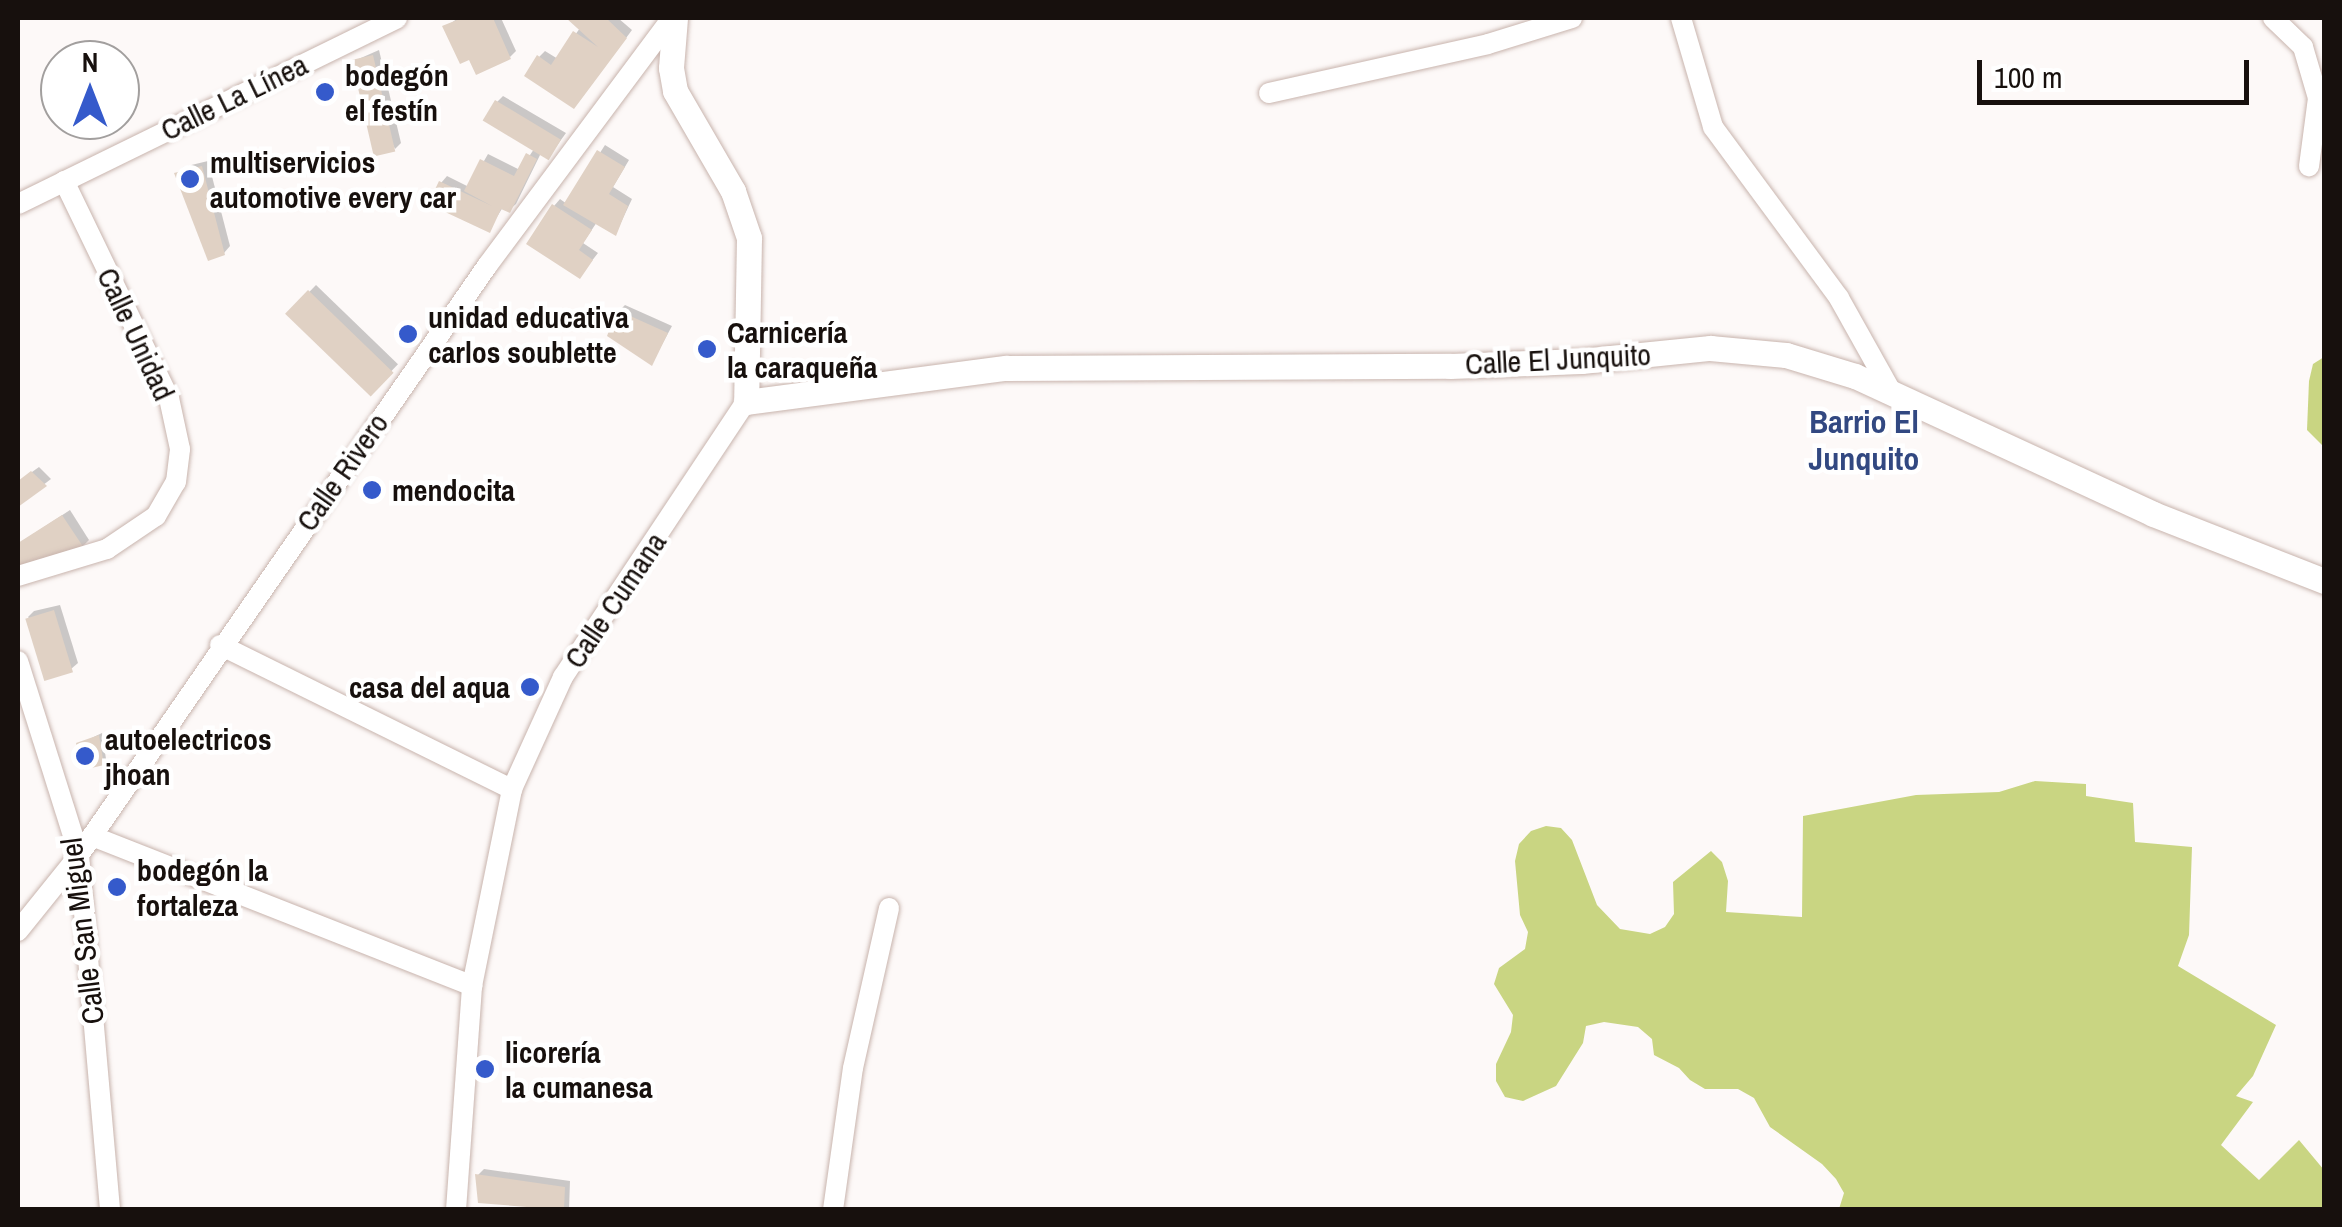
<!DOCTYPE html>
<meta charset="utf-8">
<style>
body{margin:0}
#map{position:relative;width:2342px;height:1227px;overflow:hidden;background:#fdf9f8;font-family:"Archivo Narrow",sans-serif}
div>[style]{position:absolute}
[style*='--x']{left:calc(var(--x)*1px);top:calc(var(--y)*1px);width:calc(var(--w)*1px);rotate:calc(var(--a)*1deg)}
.forest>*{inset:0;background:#c9d582}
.shadow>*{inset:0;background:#0003;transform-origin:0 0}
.building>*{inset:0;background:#e0d1c4;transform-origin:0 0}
.roads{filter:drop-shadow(0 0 2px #c8b4ad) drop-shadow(0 0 2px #c8b4ad)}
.minor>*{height:20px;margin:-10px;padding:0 10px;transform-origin:10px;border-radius:10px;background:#fff}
.tertiary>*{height:25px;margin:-12.5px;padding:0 12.5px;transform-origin:12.5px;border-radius:12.5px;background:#fff}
.dots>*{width:28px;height:28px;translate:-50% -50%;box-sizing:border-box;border:5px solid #fff;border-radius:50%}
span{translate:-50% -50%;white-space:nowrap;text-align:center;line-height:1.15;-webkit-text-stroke:9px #fff;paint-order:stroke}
.poi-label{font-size:30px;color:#17100d;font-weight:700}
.left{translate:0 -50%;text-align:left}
.right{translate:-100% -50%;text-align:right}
.street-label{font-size:30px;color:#17100d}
.neighbourhood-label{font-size:32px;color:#324881;font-weight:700}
.frame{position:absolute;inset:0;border:20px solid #17100d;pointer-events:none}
.north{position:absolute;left:40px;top:40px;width:100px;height:100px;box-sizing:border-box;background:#fff;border:2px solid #a29f9e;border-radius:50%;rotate:0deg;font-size:28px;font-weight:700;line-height:40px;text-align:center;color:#17100d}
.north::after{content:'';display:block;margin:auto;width:35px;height:45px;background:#355acb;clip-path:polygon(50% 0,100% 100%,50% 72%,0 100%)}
.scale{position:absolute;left:1977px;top:60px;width:272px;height:45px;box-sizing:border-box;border:5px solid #17100d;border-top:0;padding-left:12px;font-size:30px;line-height:35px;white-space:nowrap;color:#17100d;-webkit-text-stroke:8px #fff;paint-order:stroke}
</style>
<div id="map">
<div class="forest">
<div style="clip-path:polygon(2324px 357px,2324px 447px,2307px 430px,2309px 381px,2313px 364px)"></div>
<div style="clip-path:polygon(2035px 781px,2086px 784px,2086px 796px,2133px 803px,2135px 842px,2192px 847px,2189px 935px,2178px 966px,2276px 1025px,2253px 1076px,2236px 1096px,2253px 1102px,2221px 1145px,2259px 1180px,2299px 1140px,2324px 1170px,2324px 1209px,1839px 1209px,1844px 1193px,1836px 1179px,1822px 1164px,1770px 1127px,1754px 1098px,1738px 1089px,1705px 1089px,1690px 1080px,1679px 1068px,1654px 1055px,1652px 1039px,1638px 1027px,1604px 1022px,1586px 1026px,1583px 1043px,1556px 1086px,1523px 1101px,1505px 1097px,1496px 1081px,1496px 1064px,1511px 1032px,1513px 1015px,1494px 984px,1499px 968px,1525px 949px,1528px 932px,1520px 915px,1515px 861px,1519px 844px,1531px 831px,1546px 826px,1561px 828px,1572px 840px,1597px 905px,1620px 929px,1650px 934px,1665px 927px,1674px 914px,1673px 882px,1711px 851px,1722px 862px,1728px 881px,1726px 912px,1802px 917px,1803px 816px,1916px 795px,1999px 792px)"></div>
</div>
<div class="shadow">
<div style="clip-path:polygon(458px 18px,501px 18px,516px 51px,510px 57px,446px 27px)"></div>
<div style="clip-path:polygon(569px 18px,618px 18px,632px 30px,580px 100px,539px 57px,545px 51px,558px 59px,580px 28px)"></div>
<div style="clip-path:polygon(379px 50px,401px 143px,395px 149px,354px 61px)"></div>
<div style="clip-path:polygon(503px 96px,566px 133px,548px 158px,541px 153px,516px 204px,509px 210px,503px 207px,489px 230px,441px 183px,447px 176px,469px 187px,488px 154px,520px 170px,534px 149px,497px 102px)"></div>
<div style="clip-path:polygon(605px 145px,629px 160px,613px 187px,632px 199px,616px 233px,597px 222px,583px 243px,598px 253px,580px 276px,554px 206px,560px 199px,567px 204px)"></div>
<div style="clip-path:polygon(208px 161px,230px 246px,224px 253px,177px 173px,183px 167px)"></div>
<div style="left:316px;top:285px;width:114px;height:31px;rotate:44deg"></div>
<div style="clip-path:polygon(625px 305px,672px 326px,652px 363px,619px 311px)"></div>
<div style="clip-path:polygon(39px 467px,51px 479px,18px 504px,18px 482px)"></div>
<div style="clip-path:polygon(70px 510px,89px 540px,83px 546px,18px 566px,18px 544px)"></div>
<div style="clip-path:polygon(60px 605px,78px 663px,71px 669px,28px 617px,34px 611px)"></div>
<div style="clip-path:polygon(102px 733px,106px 759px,102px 762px,79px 744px)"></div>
<div style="clip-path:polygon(484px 1169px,570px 1181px,569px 1210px,542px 1210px,478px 1175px)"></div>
</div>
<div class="building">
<div style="clip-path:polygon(462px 18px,493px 18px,511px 59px,476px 75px,469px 60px,460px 64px,442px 26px)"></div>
<div style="clip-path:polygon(566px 18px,606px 18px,627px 38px,574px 109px,524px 76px,537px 55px,551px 65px,573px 31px,598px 47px)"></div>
<div style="left:373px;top:55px;width:99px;height:22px;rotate:77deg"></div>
<div style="left:495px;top:100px;width:77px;height:24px;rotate:31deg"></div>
<div style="clip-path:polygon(597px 150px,625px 167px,609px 194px,628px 206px,616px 236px,563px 205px)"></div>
<div style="clip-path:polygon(526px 153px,537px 159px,510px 213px,501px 209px,490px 233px,428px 204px,439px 181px,492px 206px,464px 191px,480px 159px,514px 176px)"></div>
<div style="clip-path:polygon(202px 166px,225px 255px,208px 261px,174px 173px)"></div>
<div style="clip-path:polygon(552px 204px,592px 230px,579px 250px,593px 260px,580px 279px,526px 244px)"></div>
<div style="left:308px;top:290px;width:119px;height:33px;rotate:44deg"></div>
<div style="clip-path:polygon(617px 310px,668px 333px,652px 366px,607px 336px)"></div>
<div style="clip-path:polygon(31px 471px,47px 486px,18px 507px,18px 481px)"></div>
<div style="clip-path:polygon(62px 515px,84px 548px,18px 569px,18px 543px)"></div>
<div style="left:54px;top:610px;width:65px;height:30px;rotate:73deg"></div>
<div style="clip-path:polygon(99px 735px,104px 765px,83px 770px,76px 743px)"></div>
<div style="clip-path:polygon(475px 1174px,565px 1187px,564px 1210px,478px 1203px)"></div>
</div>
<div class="roads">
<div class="minor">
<div style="--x:1681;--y:18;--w:114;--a:73.6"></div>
<div style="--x:1713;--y:127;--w:212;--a:53.6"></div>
<div style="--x:1839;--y:298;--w:109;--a:60.8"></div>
<div style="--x:2273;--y:18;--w:42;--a:44"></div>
<div style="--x:2303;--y:47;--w:53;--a:73.6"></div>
<div style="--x:2318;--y:98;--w:69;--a:97.5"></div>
<div style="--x:1269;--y:93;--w:224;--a:-12.6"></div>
<div style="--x:1488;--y:44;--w:88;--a:-17.2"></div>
<div style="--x:18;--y:204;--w:422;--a:-26.1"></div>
<div style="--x:18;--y:576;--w:93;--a:-16.9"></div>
<div style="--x:107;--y:549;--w:59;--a:-34"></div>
<div style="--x:156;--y:516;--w:39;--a:-60"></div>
<div style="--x:176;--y:482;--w:33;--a:-83"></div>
<div style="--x:180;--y:449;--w:52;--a:-102.2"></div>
<div style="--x:169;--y:398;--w:241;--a:-115.8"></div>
<div style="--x:220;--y:645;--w:326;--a:26.3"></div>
<div style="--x:18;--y:661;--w:203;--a:72.5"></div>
<div style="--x:79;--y:855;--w:356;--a:85"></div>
<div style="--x:92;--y:836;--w:409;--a:21.5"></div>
<div style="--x:18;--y:931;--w:97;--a:-51.2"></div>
<div style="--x:79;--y:855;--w:717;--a:-55.29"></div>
<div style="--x:487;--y:266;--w:309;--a:-53.3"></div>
<div style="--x:456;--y:1210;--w:225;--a:-85.9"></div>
<div style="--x:472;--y:986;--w:201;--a:-78.5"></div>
<div style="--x:512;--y:789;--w:123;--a:-65.5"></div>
<div style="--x:563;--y:677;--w:330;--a:-56.4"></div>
<div style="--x:833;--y:1210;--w:143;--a:-82"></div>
<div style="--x:853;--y:1068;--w:164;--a:-77.3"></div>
</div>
<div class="tertiary">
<div style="--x:675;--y:18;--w:50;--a:94.6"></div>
<div style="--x:671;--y:68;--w:23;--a:80"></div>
<div style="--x:675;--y:91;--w:116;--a:59.9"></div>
<div style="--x:733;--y:191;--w:50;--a:71.2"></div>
<div style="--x:749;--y:238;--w:164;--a:91"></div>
<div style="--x:746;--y:402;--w:262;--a:-7.5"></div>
<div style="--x:1006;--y:368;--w:444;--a:-0.3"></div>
<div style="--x:1450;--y:366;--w:131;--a:-2.2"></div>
<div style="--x:1581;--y:361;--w:130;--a:-5.8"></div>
<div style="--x:1710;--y:348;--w:76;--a:5.3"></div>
<div style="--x:1786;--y:355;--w:72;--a:16.9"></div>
<div style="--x:1855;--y:376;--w:328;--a:24.8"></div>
<div style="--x:2153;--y:514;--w:184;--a:21.4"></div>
</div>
</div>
<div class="dots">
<div style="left:325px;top:92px;background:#355acb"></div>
<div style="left:190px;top:179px;background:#355acb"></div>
<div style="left:408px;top:334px;background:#355acb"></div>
<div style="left:707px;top:349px;background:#355acb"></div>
<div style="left:372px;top:490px;background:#355acb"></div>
<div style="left:530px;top:687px;background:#355acb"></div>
<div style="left:85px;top:756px;background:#355acb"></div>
<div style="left:117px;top:887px;background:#355acb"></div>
<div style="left:485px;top:1069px;background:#355acb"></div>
</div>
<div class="poi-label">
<span class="left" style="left:345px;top:92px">bodegón<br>el festín</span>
<span class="left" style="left:210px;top:179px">multiservicios<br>automotive every car</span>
<span class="left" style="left:428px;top:334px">unidad educativa<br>carlos soublette</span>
<span class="left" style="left:727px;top:349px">Carnicería<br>la caraqueña</span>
<span class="left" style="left:392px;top:490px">mendocita</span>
<span class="right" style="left:510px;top:687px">casa del aqua</span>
<span class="left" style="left:105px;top:756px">autoelectricos<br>jhoan</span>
<span class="left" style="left:137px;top:887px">bodegón la<br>fortaleza</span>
<span class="left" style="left:505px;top:1069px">licorería<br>la cumanesa</span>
</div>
<div class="street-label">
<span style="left:234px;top:97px;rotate:-26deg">Calle La Línea</span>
<span style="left:136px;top:334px;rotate:65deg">Calle Unidad</span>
<span style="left:1558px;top:359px;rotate:-3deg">Calle El Junquito</span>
<span style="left:342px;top:472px;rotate:-55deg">Calle Rivero</span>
<span style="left:615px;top:600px;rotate:-56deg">Calle Cumana</span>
<span style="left:82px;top:931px;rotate:-97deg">Calle San Miguel</span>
</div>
<div class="neighbourhood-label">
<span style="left:1864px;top:441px">Barrio El<br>Junquito</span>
</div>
<div class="frame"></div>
<div class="north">N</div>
<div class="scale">100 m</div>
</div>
